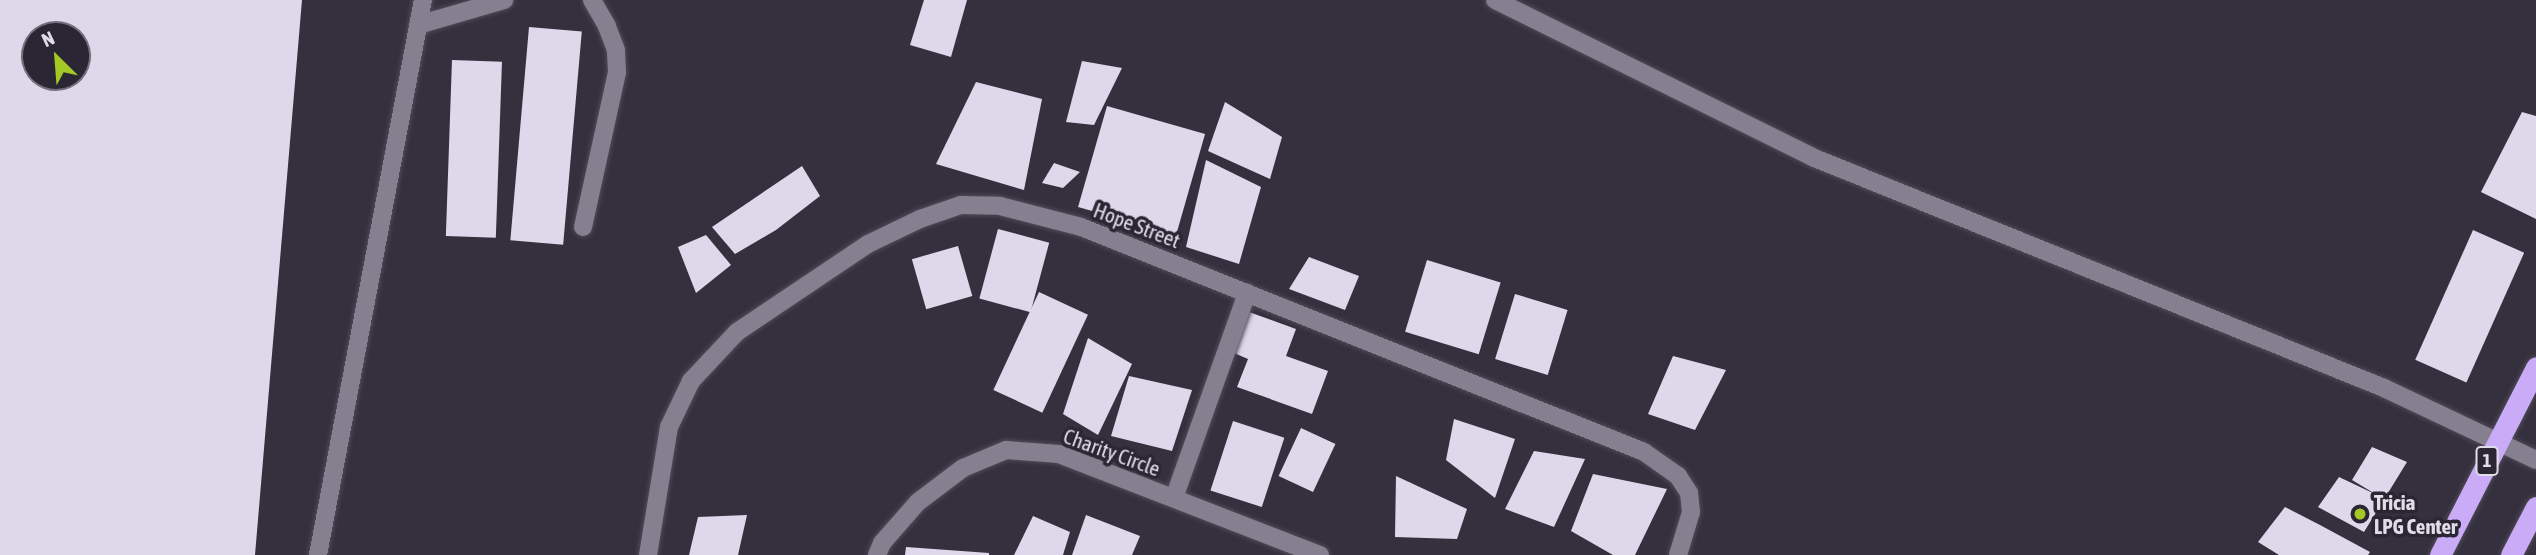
<!DOCTYPE html>
<style>
body{margin:0}
#map{position:relative;width:2536px;height:555px;overflow:hidden;background:#35303e;font-family:"Asap Condensed",sans-serif}
div>[style]{position:absolute}
[style*='--x']{left:calc(var(--x)*1px);top:calc(var(--y)*1px);width:calc(var(--w)*1px);rotate:calc(var(--a)*1deg)}
.building>*{inset:0;background:#ded8eb;transform-origin:0 0}
.roads{filter:drop-shadow(0 0 2px #504b57) drop-shadow(0 0 2px #504b57)}
.lane>*{height:18px;margin:-9px;padding:0 9px;transform-origin:9px;border-radius:9px;background:#857f90}
.street>*{height:18px;margin:-9px;padding:0 9px;transform-origin:9px;border-radius:9px;background:#857f90}
.highway>*{height:21px;margin:-10.5px;padding:0 10.5px;transform-origin:10.5px;border-radius:10.5px;background:#caabf8}
.dots>*{width:19px;height:19px;translate:-50% -50%;box-sizing:border-box;border:4px solid #2b2634;border-radius:50%}
span{translate:-50% -50%;white-space:nowrap;text-align:center;line-height:1.15;-webkit-text-stroke:7px #2b2634;paint-order:stroke}
.shield-label span{padding:2px 5px;background:#2b2634;border:2px solid;border-radius:5px;-webkit-text-stroke-width:0}
.shield-label{font-size:19px;color:#e1dde7;font-weight:700}
.street-label{font-size:21px;color:#e1dde7}
.poi-label{font-size:21px;color:#e1dde7;font-weight:700}
.left{translate:0 -50%;text-align:left}
.north{position:absolute;left:21px;top:21px;width:70px;height:70px;box-sizing:border-box;background:#2b2634;border:2px solid #746f7c;border-radius:50%;rotate:335deg;font-size:19px;font-weight:700;line-height:28px;text-align:center;color:#e1dde7}
.north::after{content:'';display:block;margin:auto;width:24px;height:32px;background:#a4c825;clip-path:polygon(50% 0,100% 100%,50% 72%,0 100%)}
</style>
<div id="map">
<div class="building">
<div style="clip-path:polygon(evenodd,0 0,302px 0,255px 555px,0 555px,0 0,35px 35px,77px 35px,77px 77px,35px 77px,35px 35px)"></div>
<div style="clip-path:polygon(924px 0,967px 0,951px 57px,910px 45px)"></div>
<div style="left:529px;top:27px;width:53px;height:214px;rotate:5deg"></div>
<div style="left:452px;top:60px;width:50px;height:176px;rotate:2deg"></div>
<div style="clip-path:polygon(1082px 61px,1122px 68px,1094px 125px,1066px 122px)"></div>
<div style="clip-path:polygon(976px 82px,1042px 99px,1024px 190px,936px 164px)"></div>
<div style="clip-path:polygon(1225px 102px,1282px 137px,1270px 179px,1208px 151px)"></div>
<div style="left:1107px;top:106px;width:102px;height:105px;rotate:16deg"></div>
<div style="clip-path:polygon(2522px 112px,2536px 116px,2536px 219px,2481px 192px)"></div>
<div style="clip-path:polygon(1206px 160px,1261px 187px,1239px 264px,1186px 247px)"></div>
<div style="clip-path:polygon(1054px 163px,1080px 172px,1063px 188px,1042px 183px)"></div>
<div style="clip-path:polygon(802px 166px,820px 196px,776px 230px,735px 254px,712px 227px)"></div>
<div style="left:998px;top:229px;width:53px;height:72px;rotate:15deg"></div>
<div style="left:2473px;top:230px;width:56px;height:142px;rotate:24deg"></div>
<div style="clip-path:polygon(706px 235px,731px 265px,696px 293px,678px 247px)"></div>
<div style="left:958px;top:246px;width:52px;height:48px;rotate:74deg"></div>
<div style="clip-path:polygon(1309px 257px,1359px 276px,1345px 310px,1289px 289px)"></div>
<div style="left:1427px;top:260px;width:77px;height:75px;rotate:17deg"></div>
<div style="left:1039px;top:292px;width:54px;height:108px;rotate:25deg"></div>
<div style="left:1515px;top:294px;width:55px;height:68px;rotate:17deg"></div>
<div style="clip-path:polygon(1249px 312px,1296px 329px,1286px 356px,1328px 371px,1312px 414px,1237px 387px,1248px 359px,1234px 353px)"></div>
<div style="clip-path:polygon(1088px 338px,1132px 364px,1098px 435px,1063px 414px)"></div>
<div style="clip-path:polygon(1673px 356px,1726px 370px,1695px 430px,1648px 414px)"></div>
<div style="clip-path:polygon(1129px 376px,1192px 390px,1172px 451px,1111px 436px)"></div>
<div style="clip-path:polygon(1454px 419px,1515px 439px,1495px 498px,1446px 460px)"></div>
<div style="left:1233px;top:421px;width:54px;height:73px;rotate:18deg"></div>
<div style="left:1301px;top:428px;width:38px;height:53px;rotate:25deg"></div>
<div style="clip-path:polygon(2372px 447px,2407px 462px,2364px 532px,2318px 507px,2339px 477px,2377px 495px,2352px 480px)"></div>
<div style="clip-path:polygon(1534px 451px,1585px 459px,1554px 527px,1505px 509px)"></div>
<div style="clip-path:polygon(1593px 474px,1667px 489px,1635px 555px,1613px 555px,1571px 531px)"></div>
<div style="clip-path:polygon(1396px 476px,1467px 509px,1457px 539px,1395px 537px)"></div>
<div style="clip-path:polygon(2285px 507px,2320px 525px,2370px 552px,2368px 555px,2279px 555px,2258px 542px)"></div>
<div style="clip-path:polygon(747px 515px,738px 555px,689px 555px,698px 517px)"></div>
<div style="clip-path:polygon(1086px 515px,1140px 536px,1132px 555px,1072px 555px)"></div>
<div style="clip-path:polygon(1033px 516px,1070px 532px,1063px 555px,1014px 555px)"></div>
<div style="clip-path:polygon(906px 547px,989px 553px,989px 555px,905px 555px)"></div>
</div>
<div class="roads">
<div class="lane">
<div style="--x:1495;--y:0;--w:354;--a:26.3"></div>
<div style="--x:1812;--y:157;--w:617;--a:21.99"></div>
<div style="--x:2384;--y:388;--w:168;--a:25.3"></div>
<div style="--x:418;--y:25;--w:90;--a:-16.2"></div>
<div style="--x:583;--y:227;--w:159;--a:-77.6"></div>
<div style="--x:617;--y:72;--w:22;--a:-93"></div>
<div style="--x:616;--y:50;--w:26;--a:-111"></div>
<div style="--x:607;--y:26;--w:30;--a:-120"></div>
<div style="--x:1174;--y:498;--w:218;--a:-70.4"></div>
<div style="--x:318;--y:555;--w:565;--a:-79.29"></div>
</div>
<div class="street">
<div style="--x:648;--y:555;--w:130;--a:-80.7"></div>
<div style="--x:669;--y:427;--w:51;--a:-64.4"></div>
<div style="--x:691;--y:381;--w:67;--a:-46.8"></div>
<div style="--x:737;--y:332;--w:158;--a:-33.9"></div>
<div style="--x:868;--y:244;--w:58;--a:-25.7"></div>
<div style="--x:920;--y:219;--w:43;--a:-18.9"></div>
<div style="--x:961;--y:205;--w:39;--a:1"></div>
<div style="--x:1000;--y:206;--w:84;--a:14.5"></div>
<div style="--x:1081;--y:227;--w:606;--a:21.78"></div>
<div style="--x:1644;--y:452;--w:42;--a:35.2"></div>
<div style="--x:1678;--y:476;--w:20;--a:57"></div>
<div style="--x:1689;--y:493;--w:19;--a:84"></div>
<div style="--x:1691;--y:512;--w:45;--a:106.8"></div>
<div style="--x:877;--y:555;--w:13;--a:-67"></div>
<div style="--x:882;--y:543;--w:55;--a:-48.7"></div>
<div style="--x:918;--y:502;--w:56;--a:-37.1"></div>
<div style="--x:963;--y:468;--w:47;--a:-22.7"></div>
<div style="--x:1006;--y:450;--w:53;--a:4.3"></div>
<div style="--x:1059;--y:454;--w:280;--a:21.2"></div>
</div>
<div class="highway">
<div style="--x:2440;--y:555;--w:211;--a:-62.9"></div>
<div style="--x:2511;--y:555;--w:54;--a:-62.5"></div>
</div>
</div>
<div class="dots">
<div style="left:2360px;top:514px;background:#a4c825"></div>
</div>
<div class="shield-label">
<span style="left:2487px;top:461px">1</span>
</div>
<div class="street-label">
<span style="left:1137px;top:225px;rotate:21deg">Hope Street</span>
<span style="left:1112px;top:452px;rotate:20deg">Charity Circle</span>
</div>
<div class="poi-label">
<span class="left" style="left:2374px;top:514px">Tricia<br>LPG Center</span>
</div>
<div class="north">N</div>
</div>
